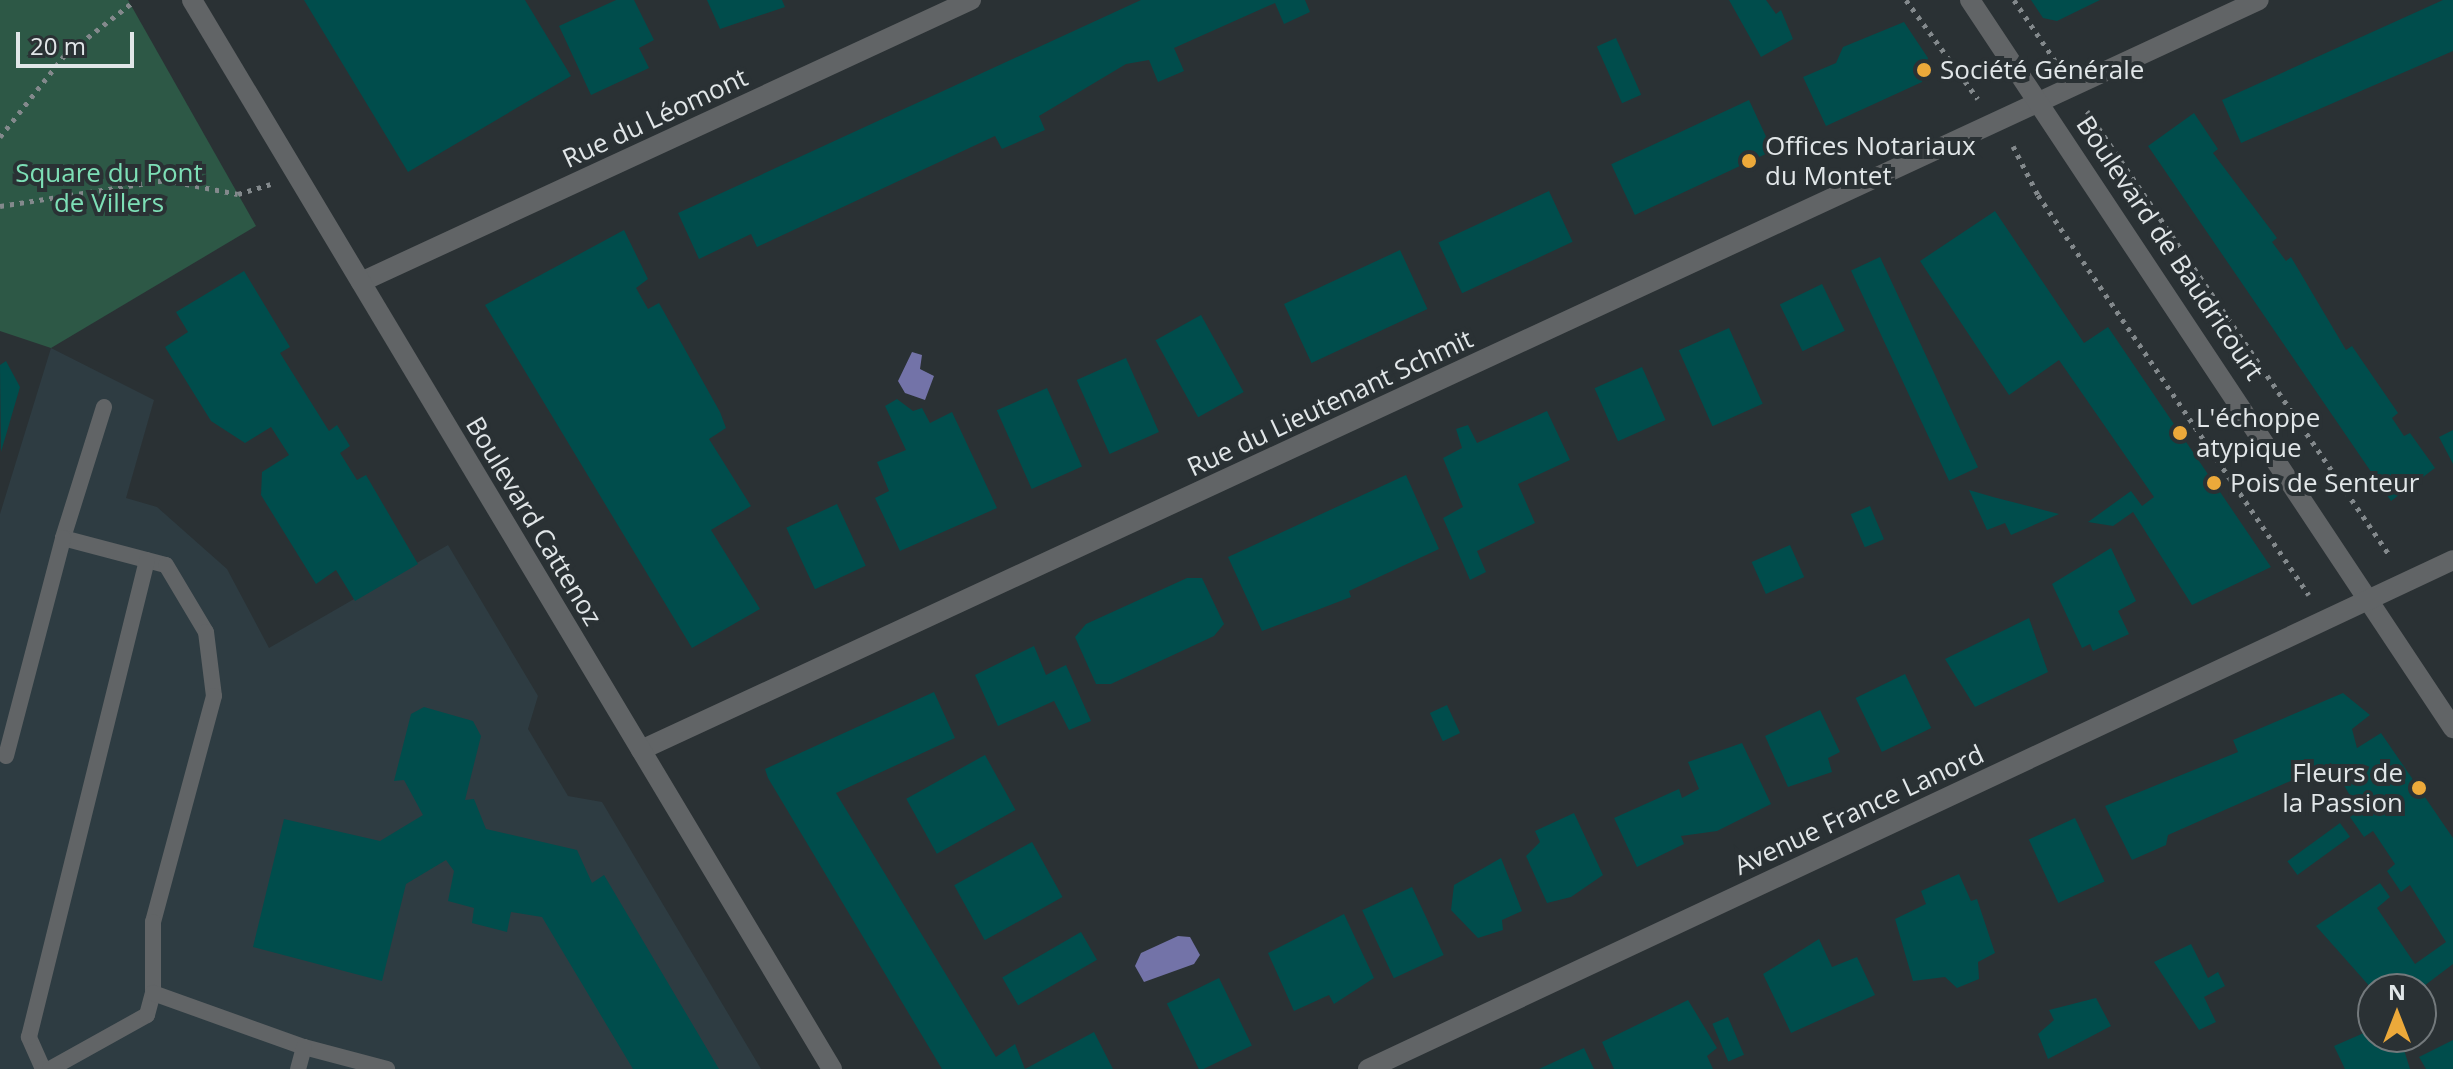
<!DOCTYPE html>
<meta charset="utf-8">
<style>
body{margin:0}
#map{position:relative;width:2453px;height:1069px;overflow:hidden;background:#2a3134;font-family:"Open Sans",sans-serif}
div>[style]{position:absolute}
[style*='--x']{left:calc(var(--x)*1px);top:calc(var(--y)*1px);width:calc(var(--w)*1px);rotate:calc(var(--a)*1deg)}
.built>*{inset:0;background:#2e3c42}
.green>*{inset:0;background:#2d5846}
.water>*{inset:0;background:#7373a8}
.building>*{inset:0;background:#004d4c;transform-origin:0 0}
.path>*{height:5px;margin-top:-2.5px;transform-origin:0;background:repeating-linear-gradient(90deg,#83898c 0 4px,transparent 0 10px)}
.service>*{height:16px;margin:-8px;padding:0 8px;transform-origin:8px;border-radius:8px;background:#616466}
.minor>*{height:20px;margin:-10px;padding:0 10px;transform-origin:10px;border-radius:10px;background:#616466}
.tertiary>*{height:20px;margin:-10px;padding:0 10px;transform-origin:10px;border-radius:10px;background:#616466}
.dots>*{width:22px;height:22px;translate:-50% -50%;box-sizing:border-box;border:4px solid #2a3134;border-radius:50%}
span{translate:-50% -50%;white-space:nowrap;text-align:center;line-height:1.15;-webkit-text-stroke:8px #2a3134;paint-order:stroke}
.poi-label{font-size:26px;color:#e1e6e8}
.left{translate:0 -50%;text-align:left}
.right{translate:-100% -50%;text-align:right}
.street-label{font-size:26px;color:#e1e6e8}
.park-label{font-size:26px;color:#7ddfb6}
.north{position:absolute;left:2357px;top:973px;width:80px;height:80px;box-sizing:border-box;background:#2a3134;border:2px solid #73797c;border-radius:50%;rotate:0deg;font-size:22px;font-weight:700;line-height:32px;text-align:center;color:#e1e6e8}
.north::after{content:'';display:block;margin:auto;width:28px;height:36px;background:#eca93a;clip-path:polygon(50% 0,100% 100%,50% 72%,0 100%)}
.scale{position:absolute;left:16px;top:32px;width:118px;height:36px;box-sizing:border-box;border:4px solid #e1e6e8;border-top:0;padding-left:10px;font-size:24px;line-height:28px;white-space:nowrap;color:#e1e6e8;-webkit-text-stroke:6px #2a3134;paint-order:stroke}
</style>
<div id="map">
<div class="built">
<div style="clip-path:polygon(51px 348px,154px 400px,126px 498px,157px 507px,227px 569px,269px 648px,448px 545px,538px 696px,528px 729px,568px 796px,602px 802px,761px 1069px,0 1069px,0 514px)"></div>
</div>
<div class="green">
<div style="clip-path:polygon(0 0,128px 0,256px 226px,51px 348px,0 331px)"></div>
</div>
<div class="water">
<div style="clip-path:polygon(912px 352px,922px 355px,920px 369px,934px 376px,925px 400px,905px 393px,898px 381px)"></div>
<div style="clip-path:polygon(1178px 936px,1190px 937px,1200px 955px,1194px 964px,1144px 982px,1135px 966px,1141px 953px)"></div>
</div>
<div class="building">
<div style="clip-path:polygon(304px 0,525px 0,571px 76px,408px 172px)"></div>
<div style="clip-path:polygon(616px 0,634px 0,654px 40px,639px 48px,649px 68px,591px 95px,559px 26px)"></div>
<div style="clip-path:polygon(707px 0,782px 0,785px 7px,720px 29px)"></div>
<div style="clip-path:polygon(1141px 0,1305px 0,1310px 12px,1284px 24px,1275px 3px,1174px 48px,1184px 71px,1158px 82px,1149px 60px,1126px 64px,1039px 116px,1045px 130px,1002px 149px,995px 136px,757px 247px,751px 234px,699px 259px,678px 213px)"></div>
<div style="clip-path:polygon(1729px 0,1766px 0,1776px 14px,1781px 10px,1793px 39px,1761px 57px)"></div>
<div style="clip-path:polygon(2031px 0,2100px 0,2057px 21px,2043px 18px)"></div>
<div style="clip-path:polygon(2443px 0,2453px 0,2453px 51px,2241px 143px,2222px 100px)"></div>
<div style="clip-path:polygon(1904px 22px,1928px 58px,1922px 82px,1826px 126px,1803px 77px,1836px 63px,1843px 47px)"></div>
<div style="left:1616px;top:38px;width:62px;height:21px;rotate:66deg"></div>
<div style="left:1749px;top:100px;width:56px;height:152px;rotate:65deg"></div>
<div style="clip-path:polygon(2194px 113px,2218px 149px,2213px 153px,2277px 238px,2272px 242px,2286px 261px,2291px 257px,2346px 350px,2352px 346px,2398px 413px,2392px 418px,2404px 436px,2410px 433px,2435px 468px,2391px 501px,2148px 146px)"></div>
<div style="left:1549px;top:191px;width:56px;height:122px;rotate:65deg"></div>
<div style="clip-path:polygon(1995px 211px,2084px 343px,2108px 327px,2271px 567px,2192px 605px,2133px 512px,2113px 526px,2088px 522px,2131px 491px,2142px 506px,2154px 497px,2059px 360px,2009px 395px,1920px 261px)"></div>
<div style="clip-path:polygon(624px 230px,648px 279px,636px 288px,648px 309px,659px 303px,720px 412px,726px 428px,709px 439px,751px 506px,711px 530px,760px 609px,692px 648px,485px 305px)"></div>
<div style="left:1400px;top:250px;width:65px;height:128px;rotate:65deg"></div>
<div style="left:1880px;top:257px;width:232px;height:32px;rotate:65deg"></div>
<div style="clip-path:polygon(244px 271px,290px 347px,280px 353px,329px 431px,337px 425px,350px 446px,340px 453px,357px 480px,366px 475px,418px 564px,355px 601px,336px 570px,316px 584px,261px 495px,262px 472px,289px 455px,271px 427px,245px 443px,211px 421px,165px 347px,188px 332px,176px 312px)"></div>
<div style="left:1822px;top:284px;width:52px;height:47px;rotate:64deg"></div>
<div style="left:1201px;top:315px;width:88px;height:52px;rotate:61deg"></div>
<div style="left:1729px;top:328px;width:83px;height:55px;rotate:66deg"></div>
<div style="left:1126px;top:358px;width:81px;height:54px;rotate:66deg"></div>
<div style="clip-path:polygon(6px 361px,20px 387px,1px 452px,0 365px)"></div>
<div style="left:1642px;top:367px;width:58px;height:52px;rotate:66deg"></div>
<div style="left:1047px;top:388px;width:86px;height:55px;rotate:66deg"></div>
<div style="clip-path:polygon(897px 399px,913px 411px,922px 408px,930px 423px,952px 412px,997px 508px,900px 551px,875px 498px,889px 491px,877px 462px,906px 450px,885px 406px)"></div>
<div style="clip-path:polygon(1547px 411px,1570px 460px,1518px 484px,1535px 523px,1477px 551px,1486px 572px,1470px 580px,1443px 518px,1463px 507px,1443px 458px,1462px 448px,1456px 429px,1468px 425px,1477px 443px)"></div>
<div style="clip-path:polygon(2453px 430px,2453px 464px,2439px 437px)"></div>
<div style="clip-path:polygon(1406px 475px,1439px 549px,1349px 591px,1351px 597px,1262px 631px,1228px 557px)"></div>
<div style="clip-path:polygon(1969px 490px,1993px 497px,2059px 514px,2011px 535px,2005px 523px,1987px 530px)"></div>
<div style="left:837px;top:504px;width:68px;height:56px;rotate:65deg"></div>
<div style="left:1870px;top:506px;width:36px;height:21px;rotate:67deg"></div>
<div style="left:1790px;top:545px;width:35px;height:42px;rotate:66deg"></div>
<div style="clip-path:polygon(2111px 548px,2136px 601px,2118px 611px,2129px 634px,2093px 651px,2090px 644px,2082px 648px,2052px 584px)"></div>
<div style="clip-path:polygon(1187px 578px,1202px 578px,1224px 624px,1214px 636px,1111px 684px,1096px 684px,1075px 637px,1086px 624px)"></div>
<div style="clip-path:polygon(2029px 618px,2048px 672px,1975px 707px,1945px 659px)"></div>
<div style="clip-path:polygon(1034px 646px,1046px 675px,1066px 665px,1091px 721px,1069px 730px,1054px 701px,998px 726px,975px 675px)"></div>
<div style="left:1905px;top:674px;width:60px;height:55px;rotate:64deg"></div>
<div style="clip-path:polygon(934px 692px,955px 738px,836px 793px,996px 1057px,1015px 1044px,1025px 1069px,1094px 1032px,1113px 1069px,942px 1069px,768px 778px,765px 769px)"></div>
<div style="clip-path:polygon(2343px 693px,2370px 715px,2352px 729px,2357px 748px,2381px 733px,2453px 838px,2453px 964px,2420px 989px,2372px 989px,2316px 926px,2380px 883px,2390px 897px,2377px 908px,2415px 964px,2446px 942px,2410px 885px,2401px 892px,2387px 871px,2395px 864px,2373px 831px,2364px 837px,2350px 817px,2359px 811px,2331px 763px,2168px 835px,2166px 845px,2132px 860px,2105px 806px,2238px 752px,2233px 740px)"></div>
<div style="left:1447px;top:705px;width:31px;height:19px;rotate:65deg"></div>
<div style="clip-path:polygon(424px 707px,473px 721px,481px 736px,465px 800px,474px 799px,486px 829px,577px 850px,592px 883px,604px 875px,719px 1069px,633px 1069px,542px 917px,511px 912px,507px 932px,472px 923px,474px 908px,448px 901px,454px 871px,446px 860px,406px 884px,382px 981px,253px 947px,284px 819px,380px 841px,423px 815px,404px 780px,394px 781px,411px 714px)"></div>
<div style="clip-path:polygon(1820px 710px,1840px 752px,1828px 758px,1832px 772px,1788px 787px,1765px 736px)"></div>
<div style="clip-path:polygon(1742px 743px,1771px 804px,1717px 831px,1681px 836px,1684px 844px,1637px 867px,1614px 818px,1679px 789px,1682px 798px,1699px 789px,1688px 762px)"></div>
<div style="left:985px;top:755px;width:63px;height:90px;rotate:61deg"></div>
<div style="clip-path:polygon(1574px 813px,1603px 875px,1571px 897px,1547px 903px,1526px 856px,1540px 842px,1535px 831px)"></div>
<div style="left:2075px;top:818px;width:70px;height:51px;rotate:65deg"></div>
<div style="left:2340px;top:823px;width:17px;height:65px;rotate:54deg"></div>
<div style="left:1032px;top:842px;width:63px;height:89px;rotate:61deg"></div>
<div style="clip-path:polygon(1501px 858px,1522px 911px,1502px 920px,1503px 930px,1478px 938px,1451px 910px,1454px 885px)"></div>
<div style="clip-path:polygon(1959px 874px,1971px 901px,1977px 899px,1995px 953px,1978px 962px,1979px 979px,1957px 988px,1945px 977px,1913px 981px,1895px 919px,1926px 904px,1921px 891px)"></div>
<div style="left:1412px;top:887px;width:75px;height:55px;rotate:65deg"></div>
<div style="clip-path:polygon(1344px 914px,1374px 978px,1334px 1004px,1329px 995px,1294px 1011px,1268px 953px)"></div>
<div style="left:1081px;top:932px;width:32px;height:91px;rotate:60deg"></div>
<div style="clip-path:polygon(1819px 939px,1832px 967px,1857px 957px,1875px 995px,1791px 1033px,1763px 974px)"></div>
<div style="clip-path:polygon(2191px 944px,2208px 978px,2218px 972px,2225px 986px,2204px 997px,2216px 1022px,2199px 1030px,2154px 962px)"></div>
<div style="left:1219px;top:978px;width:75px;height:58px;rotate:64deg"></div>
<div style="clip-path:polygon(2096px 998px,2111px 1026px,2048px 1059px,2038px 1034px,2054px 1020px,2049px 1010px)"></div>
<div style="clip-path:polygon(1688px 1000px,1717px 1048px,1707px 1056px,1713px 1069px,1614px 1069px,1602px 1042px)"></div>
<div style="left:1728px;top:1017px;width:41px;height:17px;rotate:67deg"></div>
<div style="clip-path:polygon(2373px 1029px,2373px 1037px,2400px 1037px,2410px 1069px,2345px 1069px,2334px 1046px)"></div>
<div style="clip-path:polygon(2453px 1040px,2453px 1069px,2426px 1069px,2419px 1057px)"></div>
<div style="clip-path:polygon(1584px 1048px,1594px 1069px,1539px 1069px,1567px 1056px)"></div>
</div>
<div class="path">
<div style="--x:1906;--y:0;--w:122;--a:54"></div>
<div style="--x:2014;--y:0;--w:75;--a:55.9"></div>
<div style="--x:2087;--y:111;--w:538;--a:55.75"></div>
<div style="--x:0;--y:137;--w:103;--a:-51.7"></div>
<div style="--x:64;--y:56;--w:88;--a:-38"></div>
<div style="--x:2013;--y:146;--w:55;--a:63"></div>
<div style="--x:2038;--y:195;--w:483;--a:55.9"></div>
<div style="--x:0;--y:206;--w:168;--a:-8.9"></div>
<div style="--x:166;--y:180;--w:73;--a:11"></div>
<div style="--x:238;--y:194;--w:34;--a:-17"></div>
</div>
<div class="service">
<div style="--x:104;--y:407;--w:137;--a:107.4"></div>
<div style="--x:63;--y:538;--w:106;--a:14.7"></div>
<div style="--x:166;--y:565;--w:78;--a:59.2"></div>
<div style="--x:206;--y:632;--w:64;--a:82.9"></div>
<div style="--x:214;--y:696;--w:234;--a:105.1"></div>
<div style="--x:153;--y:922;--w:71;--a:90"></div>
<div style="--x:6;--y:756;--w:225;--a:-75.3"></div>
<div style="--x:304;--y:1047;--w:86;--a:14.8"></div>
<div style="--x:43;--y:1069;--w:35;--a:-114"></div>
<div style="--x:29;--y:1037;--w:491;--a:-76.1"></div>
<div style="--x:50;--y:1069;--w:111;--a:-29.1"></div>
<div style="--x:147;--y:1015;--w:23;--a:-75"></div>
<div style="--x:153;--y:993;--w:160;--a:19.7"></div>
<div style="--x:304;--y:1047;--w:23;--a:105"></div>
</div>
<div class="minor">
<div style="--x:361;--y:282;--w:672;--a:-24.81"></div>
<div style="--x:641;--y:750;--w:1783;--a:-24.87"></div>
</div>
<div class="tertiary">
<div style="--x:192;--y:0;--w:1246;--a:59.09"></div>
<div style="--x:1970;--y:0;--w:874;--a:56.44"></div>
<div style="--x:1368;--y:1069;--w:1198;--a:-25.13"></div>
</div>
<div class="dots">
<div style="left:1924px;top:70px;background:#eca93a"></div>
<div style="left:1749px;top:161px;background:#eca93a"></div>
<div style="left:2180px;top:433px;background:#eca93a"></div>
<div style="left:2214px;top:483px;background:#eca93a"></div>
<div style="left:2419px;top:788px;background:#eca93a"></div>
</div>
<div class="poi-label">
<span class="left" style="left:1940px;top:70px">Société Générale</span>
<span class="left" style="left:1765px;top:161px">Offices Notariaux<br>du Montet</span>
<span class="left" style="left:2196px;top:433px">L'échoppe<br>atypique</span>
<span class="left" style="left:2230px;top:483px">Pois de Senteur</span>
<span class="right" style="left:2403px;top:788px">Fleurs de<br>la Passion</span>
</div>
<div class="street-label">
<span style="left:655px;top:118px;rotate:-25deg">Rue du Léomont</span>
<span style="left:2170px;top:248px;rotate:56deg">Boulevard de Baudricourt</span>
<span style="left:1330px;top:403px;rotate:-25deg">Rue du Lieutenant Schmit</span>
<span style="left:534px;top:521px;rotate:59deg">Boulevard Cattenoz</span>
<span style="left:1859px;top:810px;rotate:-25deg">Avenue France Lanord</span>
</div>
<div class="park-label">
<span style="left:109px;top:188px">Square du Pont<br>de Villers</span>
</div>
<div class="north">N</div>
<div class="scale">20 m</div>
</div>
